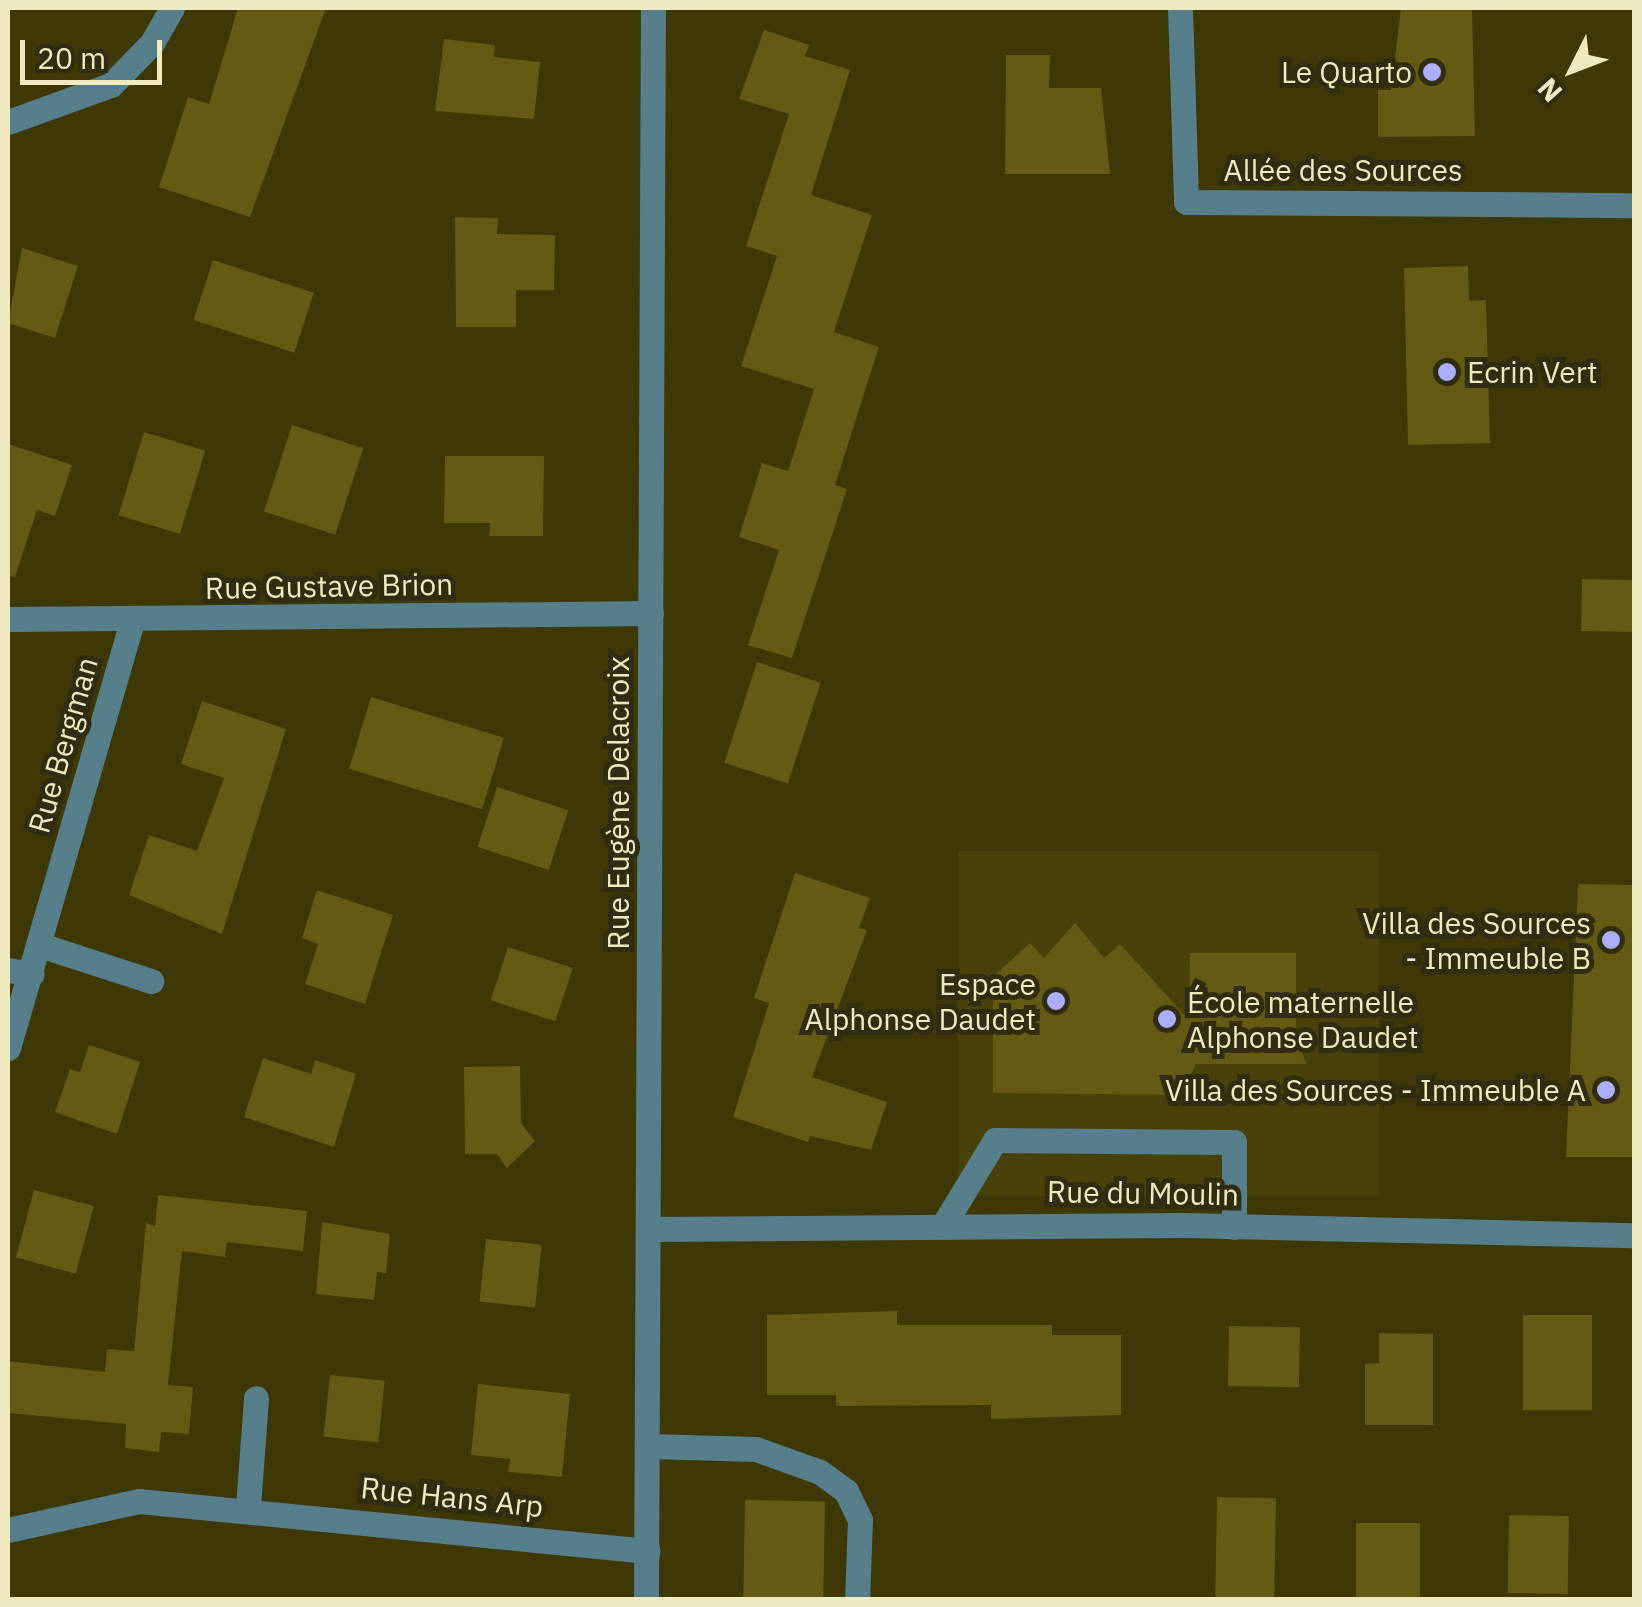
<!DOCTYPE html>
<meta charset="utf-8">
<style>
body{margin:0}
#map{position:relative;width:1642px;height:1607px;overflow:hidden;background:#3e3706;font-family:"IBM Plex Sans",sans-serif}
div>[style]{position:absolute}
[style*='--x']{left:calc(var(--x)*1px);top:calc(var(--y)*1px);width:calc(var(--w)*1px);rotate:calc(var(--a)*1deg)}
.built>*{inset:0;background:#484109;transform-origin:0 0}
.building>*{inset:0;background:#635a14;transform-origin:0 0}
.minor>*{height:25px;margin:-12.5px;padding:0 12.5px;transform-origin:12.5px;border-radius:12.5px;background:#567e8b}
.dots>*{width:28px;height:28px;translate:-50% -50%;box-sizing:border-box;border:5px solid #312d12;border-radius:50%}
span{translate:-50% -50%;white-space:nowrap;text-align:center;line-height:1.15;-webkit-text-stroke:10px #312d12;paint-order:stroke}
.poi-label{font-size:30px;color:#eee9bf}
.right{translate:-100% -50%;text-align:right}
.left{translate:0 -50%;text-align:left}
.street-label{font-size:30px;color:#eee9bf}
.frame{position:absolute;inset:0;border:10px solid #eee9bf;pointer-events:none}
.north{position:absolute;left:1522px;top:20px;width:100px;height:100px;-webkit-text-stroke:8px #312d12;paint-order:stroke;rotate:228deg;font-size:28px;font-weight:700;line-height:40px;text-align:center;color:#eee9bf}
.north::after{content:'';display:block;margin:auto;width:35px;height:45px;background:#eee9bf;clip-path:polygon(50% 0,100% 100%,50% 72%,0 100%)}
.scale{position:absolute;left:20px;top:40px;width:142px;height:45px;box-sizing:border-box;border:5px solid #eee9bf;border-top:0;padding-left:12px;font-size:30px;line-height:35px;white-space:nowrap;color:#eee9bf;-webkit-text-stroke:8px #312d12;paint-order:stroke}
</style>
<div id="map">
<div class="built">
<div style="left:1379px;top:851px;width:345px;height:421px;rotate:90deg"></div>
</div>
<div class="building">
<div style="clip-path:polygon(238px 8px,326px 8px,250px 217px,159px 187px,188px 97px,209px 104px)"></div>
<div style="clip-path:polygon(1401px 8px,1472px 8px,1475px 136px,1378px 137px,1378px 90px,1391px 90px)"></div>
<div style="clip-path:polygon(764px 30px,809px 45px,805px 56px,850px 70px,811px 195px,872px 215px,834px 332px,879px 347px,835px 485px,847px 489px,792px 658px,748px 645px,779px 550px,739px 537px,762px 463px,788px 471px,814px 389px,741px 366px,777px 256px,746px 246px,789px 114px,739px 99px)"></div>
<div style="clip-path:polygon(444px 39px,495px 45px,494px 57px,540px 62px,534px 119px,435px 111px)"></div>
<div style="clip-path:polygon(1006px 55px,1050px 55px,1049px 88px,1101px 88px,1110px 174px,1005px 174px)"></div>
<div style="clip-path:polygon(455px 217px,498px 218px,497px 234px,555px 235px,554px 290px,516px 290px,516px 327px,456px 327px)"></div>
<div style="clip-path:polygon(22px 248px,78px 266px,55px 338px,8px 323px)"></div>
<div style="left:213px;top:260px;width:106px;height:63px;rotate:18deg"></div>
<div style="clip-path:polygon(1468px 266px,1469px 301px,1486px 300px,1490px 443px,1408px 445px,1404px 268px)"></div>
<div style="left:292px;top:425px;width:75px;height:91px;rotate:18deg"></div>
<div style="left:144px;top:432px;width:64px;height:87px;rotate:17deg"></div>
<div style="clip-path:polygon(8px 444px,72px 465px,55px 516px,37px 510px,15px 577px,8px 576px)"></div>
<div style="clip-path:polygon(445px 456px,544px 456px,543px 536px,489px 536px,490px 523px,444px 523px)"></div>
<div style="left:1582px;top:579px;width:52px;height:52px;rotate:1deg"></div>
<div style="left:757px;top:662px;width:67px;height:106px;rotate:18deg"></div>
<div style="left:371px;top:697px;width:139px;height:75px;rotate:17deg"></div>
<div style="clip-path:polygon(202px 701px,286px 729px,222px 934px,129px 895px,149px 835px,197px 851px,224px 778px,181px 764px)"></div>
<div style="left:497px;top:787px;width:75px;height:63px;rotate:18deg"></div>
<div style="clip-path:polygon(795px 873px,870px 898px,859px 928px,867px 930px,812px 1077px,887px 1102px,871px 1150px,810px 1136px,808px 1142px,733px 1117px,769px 1003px,754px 998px)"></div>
<div style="clip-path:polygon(1578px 884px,1634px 885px,1634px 1157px,1566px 1157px)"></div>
<div style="clip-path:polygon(317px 890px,393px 915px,365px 1004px,305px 984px,318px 944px,302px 938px)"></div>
<div style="clip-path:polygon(1075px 923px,1104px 958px,1120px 944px,1189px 1020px,1190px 953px,1296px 953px,1296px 1032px,1306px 1064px,1196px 1064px,1181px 1095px,993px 1093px,993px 977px,1030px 943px,1044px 958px)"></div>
<div style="left:508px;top:947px;width:68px;height:56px;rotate:18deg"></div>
<div style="clip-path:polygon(89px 1045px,140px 1062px,117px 1134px,55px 1112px,70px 1069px,80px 1072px)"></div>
<div style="clip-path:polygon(263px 1058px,311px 1074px,315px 1060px,356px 1074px,334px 1147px,244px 1117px)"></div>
<div style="clip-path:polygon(520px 1066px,521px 1123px,535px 1141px,507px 1168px,497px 1154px,465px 1154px,464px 1067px)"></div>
<div style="left:34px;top:1190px;width:62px;height:70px;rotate:15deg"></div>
<div style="clip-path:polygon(158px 1195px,307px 1211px,303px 1251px,227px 1242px,225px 1257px,182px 1251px,168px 1385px,193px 1387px,189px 1434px,161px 1432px,159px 1452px,125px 1448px,126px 1424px,8px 1413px,8px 1361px,105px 1372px,107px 1349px,134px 1351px,146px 1223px,155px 1226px)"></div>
<div style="clip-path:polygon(322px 1222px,390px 1234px,386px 1273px,377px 1272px,374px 1300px,316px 1294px)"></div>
<div style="left:486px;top:1239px;width:56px;height:63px;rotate:6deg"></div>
<div style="clip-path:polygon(897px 1311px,897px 1325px,1052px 1325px,1052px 1335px,1121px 1335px,1121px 1415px,991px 1419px,991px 1405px,836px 1406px,836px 1395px,767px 1395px,767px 1315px)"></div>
<div style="left:1523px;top:1315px;width:69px;height:95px"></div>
<div style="left:1229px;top:1326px;width:71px;height:60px;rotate:1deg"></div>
<div style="clip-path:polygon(1379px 1333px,1433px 1334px,1433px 1425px,1365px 1425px,1365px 1364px,1379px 1363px)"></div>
<div style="left:330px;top:1375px;width:55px;height:62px;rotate:6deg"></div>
<div style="clip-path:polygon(478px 1384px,570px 1394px,562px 1477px,508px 1472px,510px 1459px,471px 1455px)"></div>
<div style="left:1217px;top:1497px;width:59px;height:103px;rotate:1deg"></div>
<div style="left:745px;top:1500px;width:80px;height:100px;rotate:1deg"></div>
<div style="left:1509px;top:1515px;width:60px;height:78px;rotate:1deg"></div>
<div style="left:1356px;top:1523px;width:64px;height:77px"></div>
</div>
<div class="minor">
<div style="--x:1180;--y:8;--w:194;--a:88.2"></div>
<div style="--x:1186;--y:202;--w:448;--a:0.4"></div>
<div style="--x:8;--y:122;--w:109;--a:-19.8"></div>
<div style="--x:111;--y:85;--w:59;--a:-45.7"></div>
<div style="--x:152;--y:43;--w:40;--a:-60.3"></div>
<div style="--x:8;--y:619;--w:643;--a:-0.53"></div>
<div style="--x:40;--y:945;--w:117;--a:18"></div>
<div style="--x:8;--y:970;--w:24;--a:9"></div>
<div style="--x:8;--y:1048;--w:445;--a:-73.8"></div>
<div style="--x:944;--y:1224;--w:98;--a:-58.7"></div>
<div style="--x:995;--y:1140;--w:239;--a:0.5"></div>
<div style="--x:1234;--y:1142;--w:85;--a:90"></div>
<div style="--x:650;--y:1229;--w:533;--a:-0.43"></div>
<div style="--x:1183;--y:1225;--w:451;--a:1.3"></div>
<div style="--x:649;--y:1446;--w:107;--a:1.6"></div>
<div style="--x:756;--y:1449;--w:68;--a:19.8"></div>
<div style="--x:820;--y:1472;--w:32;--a:36"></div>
<div style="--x:846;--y:1491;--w:32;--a:64"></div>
<div style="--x:860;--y:1520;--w:80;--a:92.1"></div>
<div style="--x:248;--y:1507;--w:109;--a:-85.8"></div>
<div style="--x:8;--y:1530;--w:134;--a:-12.5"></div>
<div style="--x:139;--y:1501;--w:511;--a:5.61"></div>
<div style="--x:646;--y:1600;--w:1592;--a:-89.75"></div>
</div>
<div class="dots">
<div style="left:1432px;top:72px;background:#acaffb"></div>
<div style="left:1447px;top:372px;background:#acaffb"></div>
<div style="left:1611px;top:940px;background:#acaffb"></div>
<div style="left:1056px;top:1001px;background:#acaffb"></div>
<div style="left:1167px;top:1019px;background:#acaffb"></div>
<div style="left:1606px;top:1090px;background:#acaffb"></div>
</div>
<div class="poi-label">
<span class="right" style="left:1412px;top:72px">Le Quarto</span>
<span class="left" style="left:1467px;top:372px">Ecrin Vert</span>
<span class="right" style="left:1591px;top:940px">Villa des Sources<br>- Immeuble B</span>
<span class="right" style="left:1036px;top:1001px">Espace<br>Alphonse Daudet</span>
<span class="left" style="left:1187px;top:1019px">École maternelle<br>Alphonse Daudet</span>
<span class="right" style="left:1586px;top:1090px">Villa des Sources - Immeuble A</span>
</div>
<div class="street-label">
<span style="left:1343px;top:170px">Allée des Sources</span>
<span style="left:329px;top:586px;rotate:-1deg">Rue Gustave Brion</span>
<span style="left:63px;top:745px;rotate:-74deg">Rue Bergman</span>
<span style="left:618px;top:803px;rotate:-90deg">Rue Eugène Delacroix</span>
<span style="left:1143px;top:1193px;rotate:1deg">Rue du Moulin</span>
<span style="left:452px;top:1497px;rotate:6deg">Rue Hans Arp</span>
</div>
<div class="frame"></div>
<div class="north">N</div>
<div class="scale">20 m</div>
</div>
